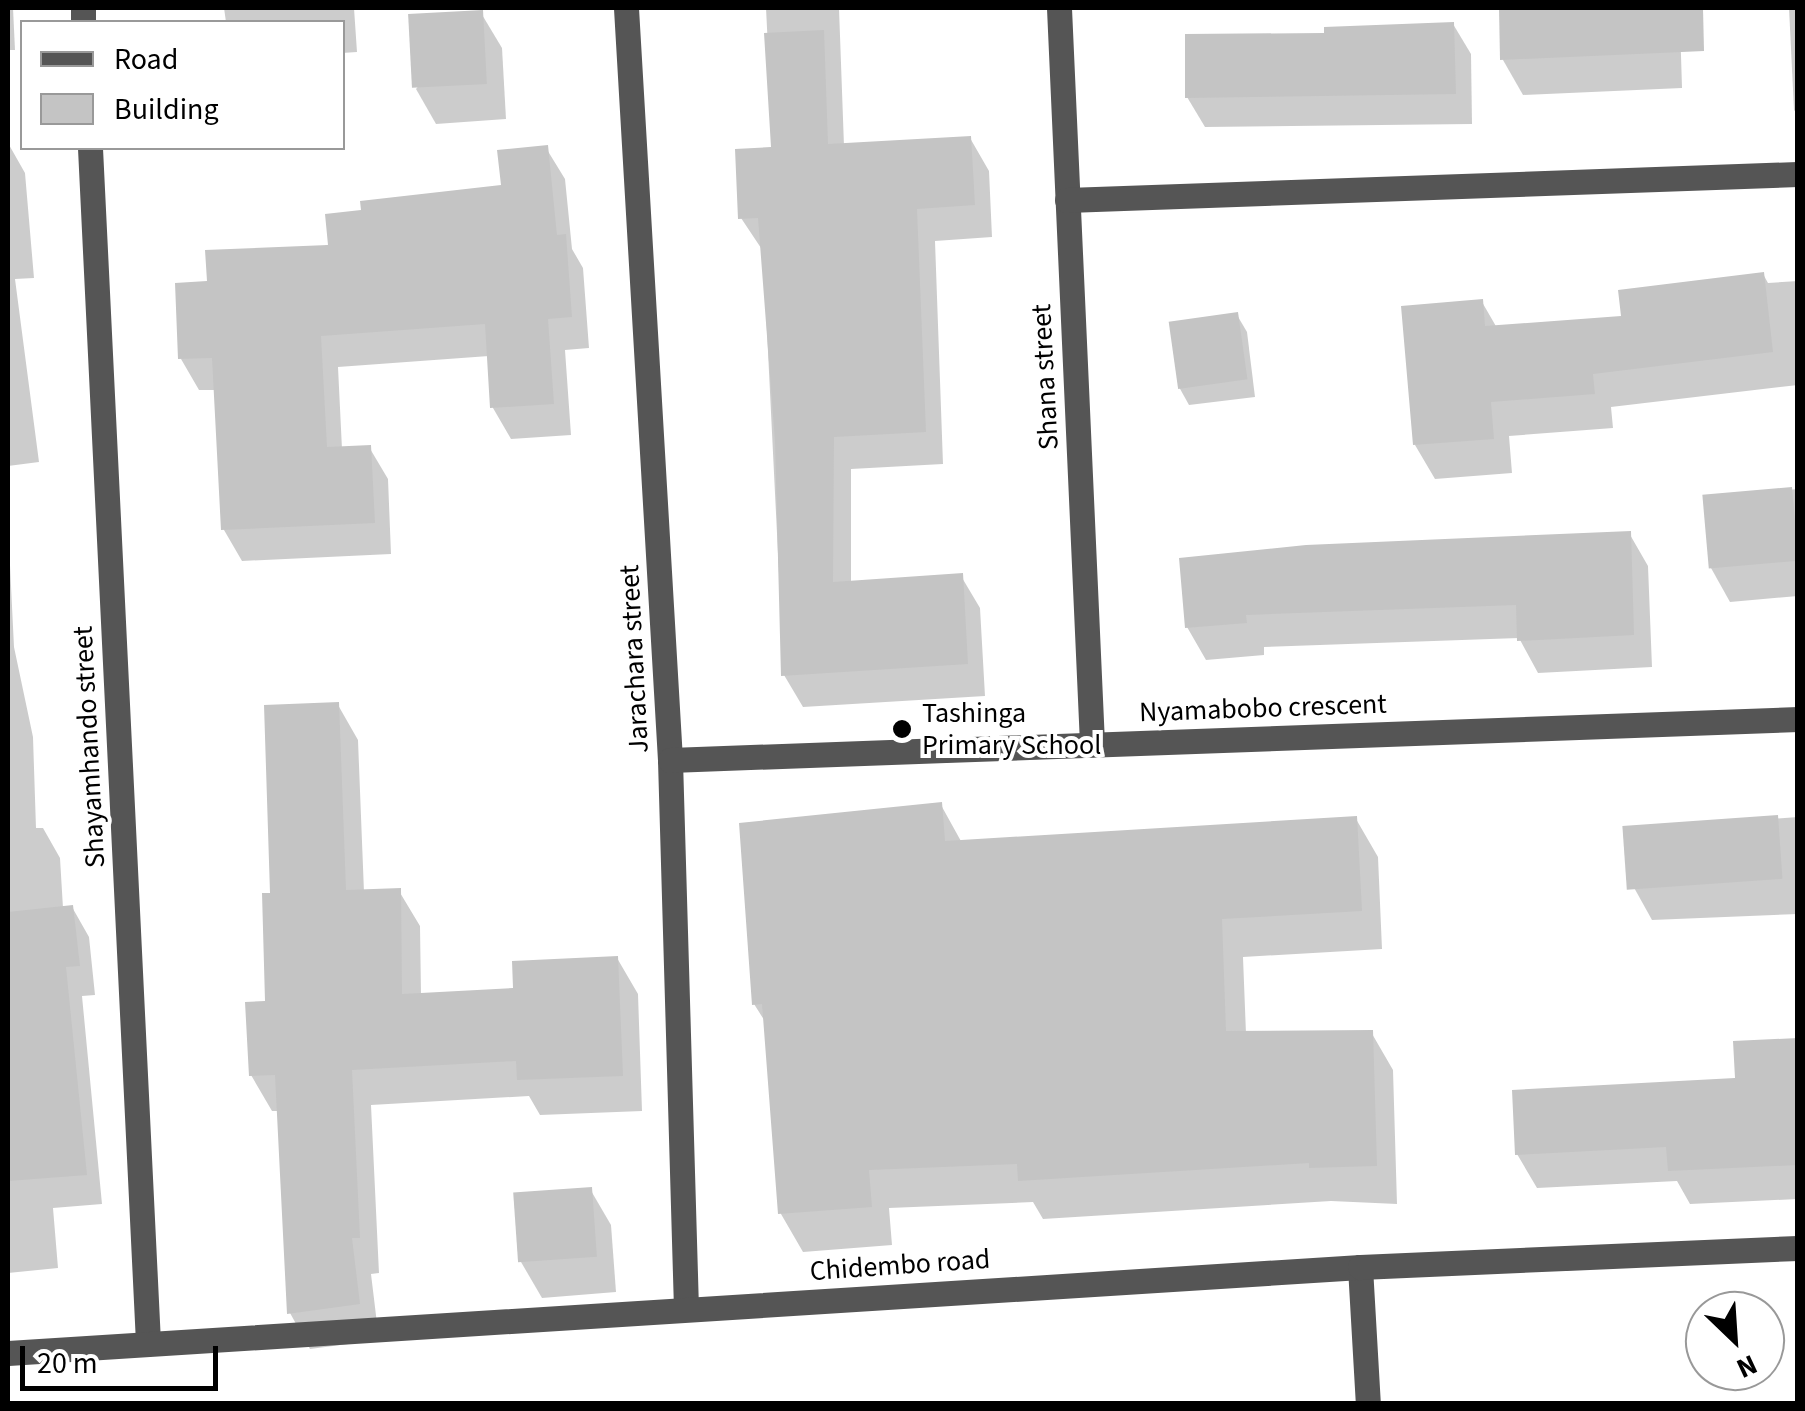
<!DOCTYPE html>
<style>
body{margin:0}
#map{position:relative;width:1805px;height:1411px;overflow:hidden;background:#fff;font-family:"Source Sans 3",sans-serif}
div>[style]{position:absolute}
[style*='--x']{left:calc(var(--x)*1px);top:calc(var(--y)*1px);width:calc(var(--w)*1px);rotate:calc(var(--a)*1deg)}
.shadow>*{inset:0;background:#0003}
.building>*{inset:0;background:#c4c4c4;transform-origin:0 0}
.minor>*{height:25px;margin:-12.5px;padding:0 12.5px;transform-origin:12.5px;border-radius:12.5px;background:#555}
.dots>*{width:28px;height:28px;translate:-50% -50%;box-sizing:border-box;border:5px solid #fff;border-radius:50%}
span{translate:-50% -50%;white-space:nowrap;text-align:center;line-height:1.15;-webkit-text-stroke:8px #fff;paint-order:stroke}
.street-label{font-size:28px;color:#000}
.poi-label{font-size:28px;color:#000}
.left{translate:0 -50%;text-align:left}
.frame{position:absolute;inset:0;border:10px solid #000;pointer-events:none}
.legend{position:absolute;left:20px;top:20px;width:325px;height:130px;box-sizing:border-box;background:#fff;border:2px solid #999;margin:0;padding:12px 18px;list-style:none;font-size:30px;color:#000}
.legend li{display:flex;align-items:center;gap:20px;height:50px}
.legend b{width:50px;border:2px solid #999}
.north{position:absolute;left:1685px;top:1291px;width:100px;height:100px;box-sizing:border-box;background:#fff;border:2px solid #999;border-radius:50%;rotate:155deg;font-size:28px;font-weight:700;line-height:40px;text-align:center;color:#000}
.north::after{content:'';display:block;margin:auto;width:35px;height:45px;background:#000;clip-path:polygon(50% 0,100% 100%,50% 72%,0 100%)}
.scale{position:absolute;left:20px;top:1346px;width:198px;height:45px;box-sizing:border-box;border:5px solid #000;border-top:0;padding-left:12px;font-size:30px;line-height:35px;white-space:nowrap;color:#000;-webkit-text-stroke:8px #fff;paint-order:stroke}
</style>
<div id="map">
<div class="shadow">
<div style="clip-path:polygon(8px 8px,13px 8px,15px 50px,8px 50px)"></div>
<div style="clip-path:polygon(224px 8px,354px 8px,357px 52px,342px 53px,342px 22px,226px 22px)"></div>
<div style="clip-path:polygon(766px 8px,839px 8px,844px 146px,970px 138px,989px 171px,992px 237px,935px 241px,943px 464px,851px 469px,851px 583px,961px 576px,980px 608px,985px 696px,803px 707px,784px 675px,763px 251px,741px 218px,773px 150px)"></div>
<div style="clip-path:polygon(1501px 8px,1671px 8px,1680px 23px,1682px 88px,1523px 95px,1503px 60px)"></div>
<div style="clip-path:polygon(1789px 8px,1798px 8px,1798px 115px,1794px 110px)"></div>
<div style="clip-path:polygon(481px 13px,502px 48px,506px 119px,436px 124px,416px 89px)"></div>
<div style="clip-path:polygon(1453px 24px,1471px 54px,1472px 124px,1205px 127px,1187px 97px,1327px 36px)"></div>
<div style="clip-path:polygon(8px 143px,25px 173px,34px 278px,15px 279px,39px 462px,8px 466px)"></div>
<div style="clip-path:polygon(546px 148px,565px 179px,572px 249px,583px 268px,589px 348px,565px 350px,571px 435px,511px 439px,493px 408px,489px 356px,338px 367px,342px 449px,369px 447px,388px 479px,391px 554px,242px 561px,224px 530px,216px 390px,199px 390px,181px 359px,209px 284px,503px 187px)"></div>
<div style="clip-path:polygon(1763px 274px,1768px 283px,1798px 281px,1798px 385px,1611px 407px,1613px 428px,1509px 436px,1512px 473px,1435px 479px,1415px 445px,1482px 302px,1497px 328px,1624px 318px)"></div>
<div style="clip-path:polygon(1237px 315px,1247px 332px,1255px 397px,1189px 405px,1179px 387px)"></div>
<div style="clip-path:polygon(1798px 489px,1798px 596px,1730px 602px,1711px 568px,1705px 498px)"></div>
<div style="clip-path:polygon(8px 524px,14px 647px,33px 737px,36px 828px,43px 828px,60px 858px,63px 908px,72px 907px,89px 937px,95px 995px,82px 996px,102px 1204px,53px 1208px,58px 1268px,8px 1273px)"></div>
<div style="clip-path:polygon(1629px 533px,1648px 566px,1652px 667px,1538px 673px,1519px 638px,1264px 647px,1264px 655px,1206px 660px,1187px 627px)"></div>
<div style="clip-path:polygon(338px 705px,358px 740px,364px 892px,399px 891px,420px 926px,421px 995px,516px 990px,617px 958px,638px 994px,642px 1111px,540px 1115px,529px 1096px,371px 1105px,379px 1273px,371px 1274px,379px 1340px,310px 1349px,290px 1313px,279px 1111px,272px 1111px,251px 1075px,267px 1004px,272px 895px)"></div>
<div style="clip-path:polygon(941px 805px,962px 843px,1356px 819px,1378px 857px,1382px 949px,1243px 957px,1246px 1034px,1371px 1032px,1393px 1070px,1397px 1204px,1331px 1201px,1043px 1219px,1033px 1202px,889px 1208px,892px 1245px,803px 1252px,781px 1214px,766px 1023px,754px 1004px)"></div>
<div style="clip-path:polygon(1798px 817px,1798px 914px,1652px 920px,1632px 884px,1626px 830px)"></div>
<div style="clip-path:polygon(1798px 1041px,1798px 1199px,1690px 1204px,1677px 1181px,1537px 1188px,1517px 1154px,1737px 1080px)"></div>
<div style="clip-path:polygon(590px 1189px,611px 1225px,616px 1292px,542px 1298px,521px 1262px)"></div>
</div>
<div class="building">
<div style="clip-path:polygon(1499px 8px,1703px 8px,1704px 51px,1500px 60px)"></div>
<div style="left:483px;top:10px;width:74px;height:75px;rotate:87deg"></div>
<div style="clip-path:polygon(1454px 22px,1456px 94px,1185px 98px,1185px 34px,1324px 33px,1324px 27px)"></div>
<div style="clip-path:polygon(824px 30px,828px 144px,971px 136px,975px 205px,917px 209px,926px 432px,834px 437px,833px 582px,963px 573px,968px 664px,781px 676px,775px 441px,758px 218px,738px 219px,735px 149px,771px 147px,764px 33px)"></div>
<div style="clip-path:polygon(548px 145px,557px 235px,566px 234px,572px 317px,548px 319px,554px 404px,490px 408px,485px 324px,321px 336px,327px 447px,371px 445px,375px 523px,221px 530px,212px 358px,178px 359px,175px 283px,207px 281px,205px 250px,328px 245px,325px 214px,361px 210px,360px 201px,501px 185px,497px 150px)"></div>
<div style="clip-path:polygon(1764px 272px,1773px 352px,1593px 374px,1595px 394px,1491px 402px,1494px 439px,1413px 445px,1401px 306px,1483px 299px,1485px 326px,1621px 316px,1618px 290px)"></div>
<div style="left:1238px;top:312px;width:68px;height:70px;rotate:82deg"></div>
<div style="left:1792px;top:487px;width:74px;height:90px;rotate:85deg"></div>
<div style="clip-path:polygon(1631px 531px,1634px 635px,1517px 641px,1516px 605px,1246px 615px,1247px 623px,1185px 628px,1179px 558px,1306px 545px)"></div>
<div style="clip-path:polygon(339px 702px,346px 890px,401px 888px,402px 994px,513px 988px,512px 961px,618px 956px,623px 1076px,517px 1080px,516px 1061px,352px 1070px,360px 1238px,352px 1238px,360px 1304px,287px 1314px,275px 1075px,249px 1076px,245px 1002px,265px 1001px,262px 893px,270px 893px,264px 705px)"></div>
<div style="clip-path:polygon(942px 802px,945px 841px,1357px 816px,1362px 911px,1222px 919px,1226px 1031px,1373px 1030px,1377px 1166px,1309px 1168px,1309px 1163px,1018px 1181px,1017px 1164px,869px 1170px,872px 1207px,778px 1214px,762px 1004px,752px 1005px,739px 823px)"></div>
<div style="left:1778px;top:815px;width:64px;height:156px;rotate:86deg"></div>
<div style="clip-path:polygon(73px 905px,80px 966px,66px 967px,87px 1175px,8px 1181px,8px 912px)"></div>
<div style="clip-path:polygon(1798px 1038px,1798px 1165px,1668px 1171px,1666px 1147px,1515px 1155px,1512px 1090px,1735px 1078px,1733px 1041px)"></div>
<div style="left:592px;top:1187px;width:70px;height:79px;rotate:86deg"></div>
</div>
<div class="minor">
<div style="--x:83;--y:8;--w:14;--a:90"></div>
<div style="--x:626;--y:8;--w:753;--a:86.65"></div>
<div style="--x:670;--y:760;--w:548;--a:88.33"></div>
<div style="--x:1059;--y:8;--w:737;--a:87.43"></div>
<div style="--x:90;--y:148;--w:1197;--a:87.22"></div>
<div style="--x:1067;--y:200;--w:731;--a:-2.04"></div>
<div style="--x:670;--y:760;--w:1129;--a:-2.08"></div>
<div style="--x:1360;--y:1267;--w:137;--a:86.7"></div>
<div style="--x:8;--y:1353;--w:1355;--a:-3.64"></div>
<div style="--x:1360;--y:1267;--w:438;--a:-2.5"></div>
</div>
<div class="dots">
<div style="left:902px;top:729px;background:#000"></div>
</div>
<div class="street-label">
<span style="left:1045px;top:377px;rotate:-93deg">Shana street</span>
<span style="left:634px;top:659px;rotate:-93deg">Jarachara street</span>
<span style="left:1263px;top:708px;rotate:-2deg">Nyamabobo crescent</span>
<span style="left:89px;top:747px;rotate:-93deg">Shayamhando street</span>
<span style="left:900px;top:1265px;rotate:-4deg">Chidembo road</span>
</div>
<div class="poi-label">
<span class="left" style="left:922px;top:729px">Tashinga<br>Primary School</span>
</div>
<div class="frame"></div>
<ul class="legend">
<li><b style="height:12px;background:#555"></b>Road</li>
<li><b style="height:28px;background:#c4c4c4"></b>Building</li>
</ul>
<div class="north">N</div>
<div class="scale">20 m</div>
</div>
